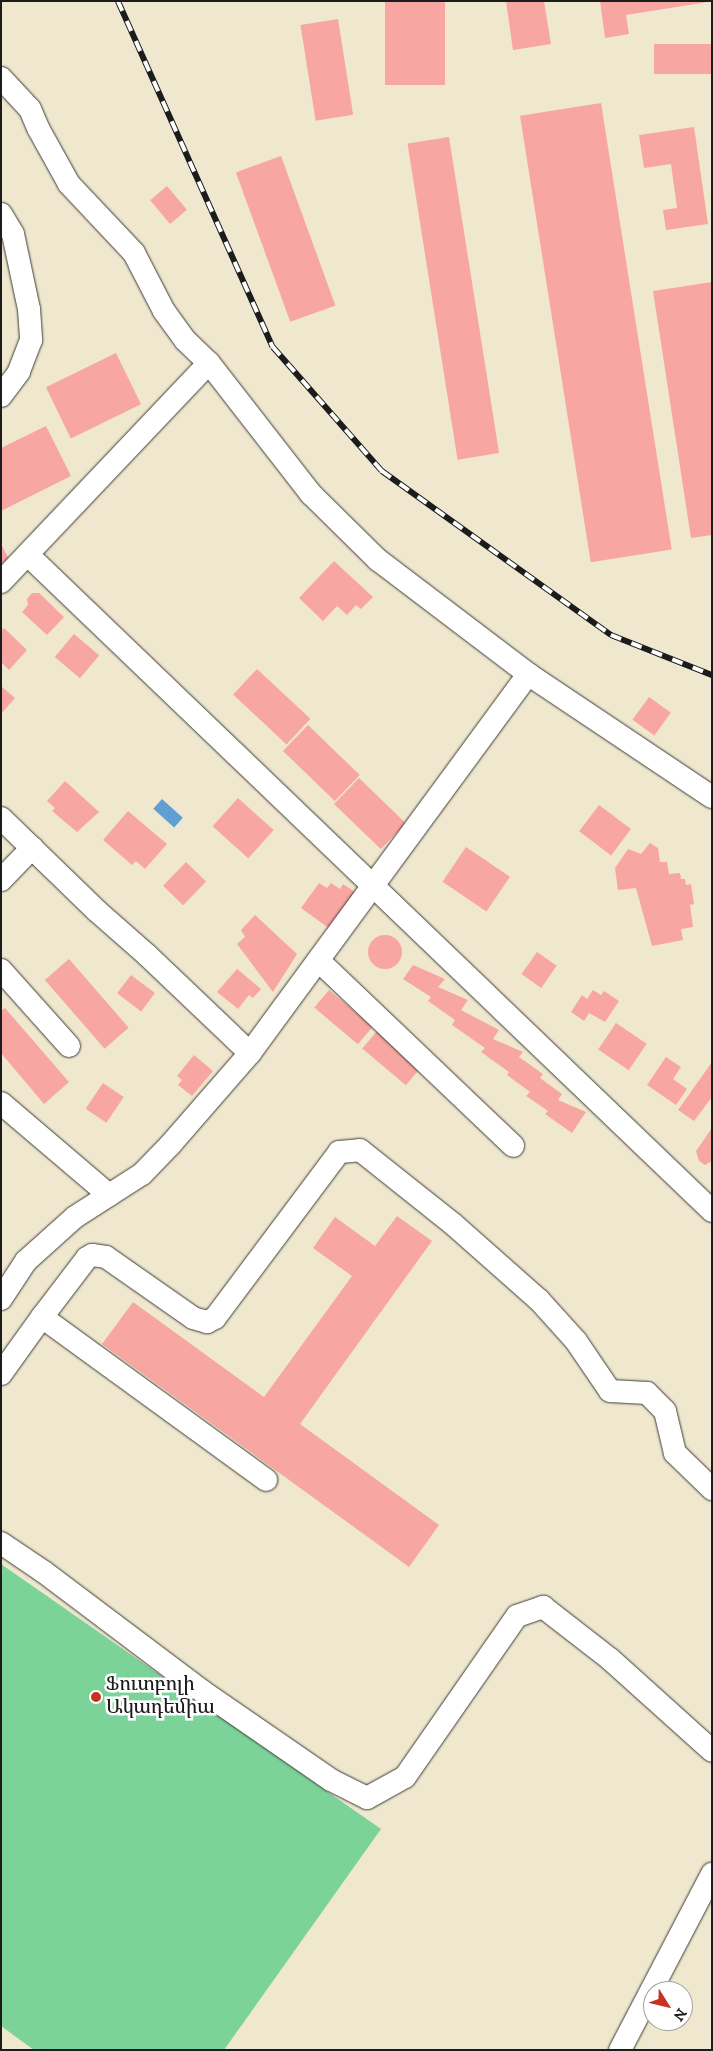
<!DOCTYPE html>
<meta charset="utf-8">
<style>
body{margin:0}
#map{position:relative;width:713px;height:2051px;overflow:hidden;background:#efe8ce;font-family:"IM FELL DW Pica","Noto Serif Armenian",serif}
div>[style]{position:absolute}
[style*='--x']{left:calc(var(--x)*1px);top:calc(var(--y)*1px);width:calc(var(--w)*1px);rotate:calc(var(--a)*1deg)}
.green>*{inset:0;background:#7bd399}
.water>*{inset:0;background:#609fd2;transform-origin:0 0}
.building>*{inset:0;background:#f8a6a1;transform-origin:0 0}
.round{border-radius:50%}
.roads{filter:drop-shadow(0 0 1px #3c3b37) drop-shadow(0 0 1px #3c3b37)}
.minor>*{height:22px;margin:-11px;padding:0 11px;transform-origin:11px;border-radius:11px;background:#fff}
.rail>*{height:5.5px;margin-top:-2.75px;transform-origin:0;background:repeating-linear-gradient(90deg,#fff 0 11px,#1c1c1c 0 22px);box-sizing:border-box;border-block:1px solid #1c1c1c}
.dots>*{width:14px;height:14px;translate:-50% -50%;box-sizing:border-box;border:2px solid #fff;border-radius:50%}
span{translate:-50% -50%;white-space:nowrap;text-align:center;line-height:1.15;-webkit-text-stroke:5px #fff;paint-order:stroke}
.poi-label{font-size:20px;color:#1c1c1c}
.left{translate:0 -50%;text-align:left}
.frame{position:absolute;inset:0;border:2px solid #1c1c1c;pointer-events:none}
.north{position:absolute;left:643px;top:1981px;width:50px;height:50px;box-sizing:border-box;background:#fff;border:1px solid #a4a4a4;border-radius:50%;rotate:126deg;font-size:14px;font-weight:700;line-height:20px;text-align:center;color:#1c1c1c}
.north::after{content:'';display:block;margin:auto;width:18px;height:22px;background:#c8321e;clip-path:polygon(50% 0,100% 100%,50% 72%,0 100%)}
</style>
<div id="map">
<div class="green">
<div style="clip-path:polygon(1px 1564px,381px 1829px,224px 2050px,34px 2050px,1px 2026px)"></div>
</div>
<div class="water">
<div style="left:162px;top:799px;width:28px;height:13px;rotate:42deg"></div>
</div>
<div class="building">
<div style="left:385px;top:1px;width:60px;height:84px"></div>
<div style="clip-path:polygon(506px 1px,544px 1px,551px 44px,513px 50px)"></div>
<div style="clip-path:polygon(600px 1px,708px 1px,708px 2px,626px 15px,629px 34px,605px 38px)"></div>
<div style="left:338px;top:19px;width:97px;height:38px;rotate:81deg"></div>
<div style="left:712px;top:44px;width:30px;height:58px;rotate:90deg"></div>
<div style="left:601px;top:103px;width:452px;height:82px;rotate:81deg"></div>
<div style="clip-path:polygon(694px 127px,708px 224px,666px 230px,663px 210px,677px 208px,671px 164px,644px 168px,639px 135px)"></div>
<div style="left:449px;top:137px;width:320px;height:42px;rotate:81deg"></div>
<div style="left:281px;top:156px;width:159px;height:48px;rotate:70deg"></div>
<div style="left:167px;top:186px;width:31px;height:22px;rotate:50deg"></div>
<div style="clip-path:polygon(712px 282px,712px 535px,691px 538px,653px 291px)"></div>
<div style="left:116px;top:353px;width:57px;height:78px;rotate:64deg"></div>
<div style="clip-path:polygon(46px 426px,71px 476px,1px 511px,1px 448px)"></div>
<div style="clip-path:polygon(1px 544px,9px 559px,1px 563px)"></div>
<div style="clip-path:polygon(334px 561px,373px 597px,361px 609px,356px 605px,347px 615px,337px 606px,323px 621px,299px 598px)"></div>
<div style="clip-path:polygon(32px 593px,39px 593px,64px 617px,47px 635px,22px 612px,28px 605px,27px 599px)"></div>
<div style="clip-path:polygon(4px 628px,27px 650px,9px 670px,1px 662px,1px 631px)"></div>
<div style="left:74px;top:634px;width:33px;height:30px;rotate:40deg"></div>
<div style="left:257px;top:669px;width:73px;height:35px;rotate:43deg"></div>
<div style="clip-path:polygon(1px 686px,15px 698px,1px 714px)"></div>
<div style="left:649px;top:697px;width:27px;height:28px;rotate:36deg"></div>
<div style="left:308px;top:725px;width:72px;height:36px;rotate:44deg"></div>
<div style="left:359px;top:778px;width:65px;height:36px;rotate:44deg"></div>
<div style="clip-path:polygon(65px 781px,99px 812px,77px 832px,52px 811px,55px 808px,47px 801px)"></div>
<div style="left:238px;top:798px;width:48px;height:38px;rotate:42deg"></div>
<div style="left:599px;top:805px;width:40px;height:33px;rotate:37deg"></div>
<div style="clip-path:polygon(128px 811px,167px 844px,145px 869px,136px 861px,132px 865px,103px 840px)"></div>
<div style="clip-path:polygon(650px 843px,658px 848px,660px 862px,667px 862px,669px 874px,680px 873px,681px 879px,685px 879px,686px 885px,691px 884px,694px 904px,690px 905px,693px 927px,681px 929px,683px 940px,652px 946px,636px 888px,618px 890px,615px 868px,628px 849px,641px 854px)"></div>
<div style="left:466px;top:847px;width:53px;height:42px;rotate:34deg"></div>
<div style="left:186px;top:862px;width:28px;height:33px;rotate:44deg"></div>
<div style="clip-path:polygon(319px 883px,327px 888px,331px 883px,340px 889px,343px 884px,358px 894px,330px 929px,301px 908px)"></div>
<div style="clip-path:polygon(255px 915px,297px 954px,273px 992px,237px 944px,245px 937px,241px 930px)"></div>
<div class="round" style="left:368px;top:935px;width:34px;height:34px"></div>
<div style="left:537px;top:952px;width:24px;height:27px;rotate:35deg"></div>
<div style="left:69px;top:959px;width:91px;height:32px;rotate:49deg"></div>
<div style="clip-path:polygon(413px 965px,445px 979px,438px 987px,468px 1000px,461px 1010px,499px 1030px,493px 1039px,523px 1052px,519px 1057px,543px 1074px,540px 1078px,562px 1094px,558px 1100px,586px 1112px,572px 1133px,545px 1114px,548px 1111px,526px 1096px,530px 1092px,507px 1075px,509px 1072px,481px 1052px,485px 1048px,452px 1025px,455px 1020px,428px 1001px,431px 997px,403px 979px)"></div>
<div style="clip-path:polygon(237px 969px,261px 989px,253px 998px,249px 995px,238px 1009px,217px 992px)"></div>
<div style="left:131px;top:975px;width:30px;height:23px;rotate:37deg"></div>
<div style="left:329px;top:990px;width:57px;height:23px;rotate:40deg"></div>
<div style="clip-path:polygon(593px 990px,601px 995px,604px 991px,619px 1001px,605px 1022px,589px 1013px,584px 1021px,571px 1012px,582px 995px,587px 999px)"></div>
<div style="clip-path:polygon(5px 1008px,69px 1082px,44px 1104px,1px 1053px,1px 1011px)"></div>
<div style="left:616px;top:1023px;width:37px;height:32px;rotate:34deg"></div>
<div style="left:377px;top:1031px;width:57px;height:23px;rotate:40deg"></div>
<div style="clip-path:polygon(194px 1055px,213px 1071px,192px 1096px,178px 1085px,182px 1080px,177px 1076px)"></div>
<div style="clip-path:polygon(666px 1057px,681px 1067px,673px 1079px,687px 1089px,676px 1105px,647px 1085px)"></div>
<div style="clip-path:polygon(712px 1062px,712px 1097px,694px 1121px,678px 1110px)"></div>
<div style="left:103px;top:1083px;width:25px;height:31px;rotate:34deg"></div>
<div style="clip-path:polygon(712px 1128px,712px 1161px,705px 1165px,699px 1161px,696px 1151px)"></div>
<div style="clip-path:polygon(397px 1216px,432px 1241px,300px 1424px,439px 1525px,409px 1567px,102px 1344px,133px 1302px,264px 1397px,352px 1276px,313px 1248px,335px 1217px,375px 1246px)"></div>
</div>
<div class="roads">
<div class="minor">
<div style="--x:1;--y:78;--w:42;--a:46.9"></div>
<div style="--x:30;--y:109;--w:21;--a:67"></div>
<div style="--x:38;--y:128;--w:64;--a:61"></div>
<div style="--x:69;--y:184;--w:95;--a:46.7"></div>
<div style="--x:134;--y:253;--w:65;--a:62.7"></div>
<div style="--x:164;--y:311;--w:36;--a:54"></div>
<div style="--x:185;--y:340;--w:33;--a:44"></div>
<div style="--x:209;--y:363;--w:166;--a:52.1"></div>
<div style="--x:311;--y:494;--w:94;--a:44.6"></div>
<div style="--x:378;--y:560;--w:188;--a:37.2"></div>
<div style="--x:528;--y:674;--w:221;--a:33.8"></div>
<div style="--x:1;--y:214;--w:23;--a:59"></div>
<div style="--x:13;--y:234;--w:77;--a:78"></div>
<div style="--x:29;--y:309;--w:31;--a:86"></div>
<div style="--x:31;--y:340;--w:34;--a:111"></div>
<div style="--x:19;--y:372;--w:30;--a:127"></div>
<div style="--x:28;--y:555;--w:948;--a:43.8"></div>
<div style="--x:1;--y:582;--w:302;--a:-46.5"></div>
<div style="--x:1;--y:818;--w:134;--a:44.1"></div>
<div style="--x:97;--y:911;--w:67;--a:41.3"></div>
<div style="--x:147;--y:955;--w:142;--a:43.6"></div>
<div style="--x:1;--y:880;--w:45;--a:-45.9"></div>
<div style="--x:319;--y:961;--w:268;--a:43.6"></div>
<div style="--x:1;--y:970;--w:102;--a:48.2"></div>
<div style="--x:1;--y:1103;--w:142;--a:40.4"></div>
<div style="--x:1;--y:1299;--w:45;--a:-56.7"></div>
<div style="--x:26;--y:1261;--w:66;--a:-41.9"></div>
<div style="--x:75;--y:1217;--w:80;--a:-32.7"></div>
<div style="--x:142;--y:1174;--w:42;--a:-46"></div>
<div style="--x:171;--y:1144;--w:121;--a:-49"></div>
<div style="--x:250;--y:1053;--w:470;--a:-53.7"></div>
<div style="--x:42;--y:1317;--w:74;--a:-52.7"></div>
<div style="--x:87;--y:1258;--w:6;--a:-31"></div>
<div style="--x:92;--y:1255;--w:14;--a:8"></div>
<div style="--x:106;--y:1257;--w:106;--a:35"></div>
<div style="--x:193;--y:1318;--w:15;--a:16"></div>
<div style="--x:207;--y:1322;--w:9;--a:-27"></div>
<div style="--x:215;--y:1318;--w:207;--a:-53.2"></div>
<div style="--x:339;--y:1152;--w:21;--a:-5"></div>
<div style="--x:360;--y:1150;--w:119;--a:38.5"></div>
<div style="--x:453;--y:1224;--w:115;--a:41.5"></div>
<div style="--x:539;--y:1300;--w:55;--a:47.9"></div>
<div style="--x:576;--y:1341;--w:60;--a:55.8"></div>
<div style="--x:610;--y:1391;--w:37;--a:3"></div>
<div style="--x:647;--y:1393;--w:25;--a:45"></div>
<div style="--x:665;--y:1411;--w:43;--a:76.6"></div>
<div style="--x:675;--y:1453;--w:52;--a:44.2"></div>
<div style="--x:1;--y:1374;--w:70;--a:-54.3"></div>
<div style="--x:42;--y:1317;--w:277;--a:36"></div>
<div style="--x:1;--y:1543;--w:52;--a:34"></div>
<div style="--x:44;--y:1572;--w:198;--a:37"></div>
<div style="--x:202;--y:1691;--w:157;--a:34.6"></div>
<div style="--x:331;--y:1780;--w:40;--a:26.6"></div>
<div style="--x:367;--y:1798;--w:43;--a:-28.9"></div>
<div style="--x:405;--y:1777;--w:196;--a:-55.2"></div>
<div style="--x:517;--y:1616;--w:28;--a:-19"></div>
<div style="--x:543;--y:1607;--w:85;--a:37.8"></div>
<div style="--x:610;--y:1659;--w:137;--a:42"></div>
<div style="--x:620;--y:2050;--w:199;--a:-62.4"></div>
</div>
</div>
<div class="rail">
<div style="--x:118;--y:1;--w:379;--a:65.9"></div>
<div style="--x:273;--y:347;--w:165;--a:48.7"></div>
<div style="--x:382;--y:471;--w:282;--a:35.6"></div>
<div style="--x:611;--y:635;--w:109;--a:21.6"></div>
</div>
<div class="dots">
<div style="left:96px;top:1697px;background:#c8321e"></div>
</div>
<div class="poi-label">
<span class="left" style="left:106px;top:1696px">Ֆուտբոլի<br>Ակադեմիա</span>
</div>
<div class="frame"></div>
<div class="north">N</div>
</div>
